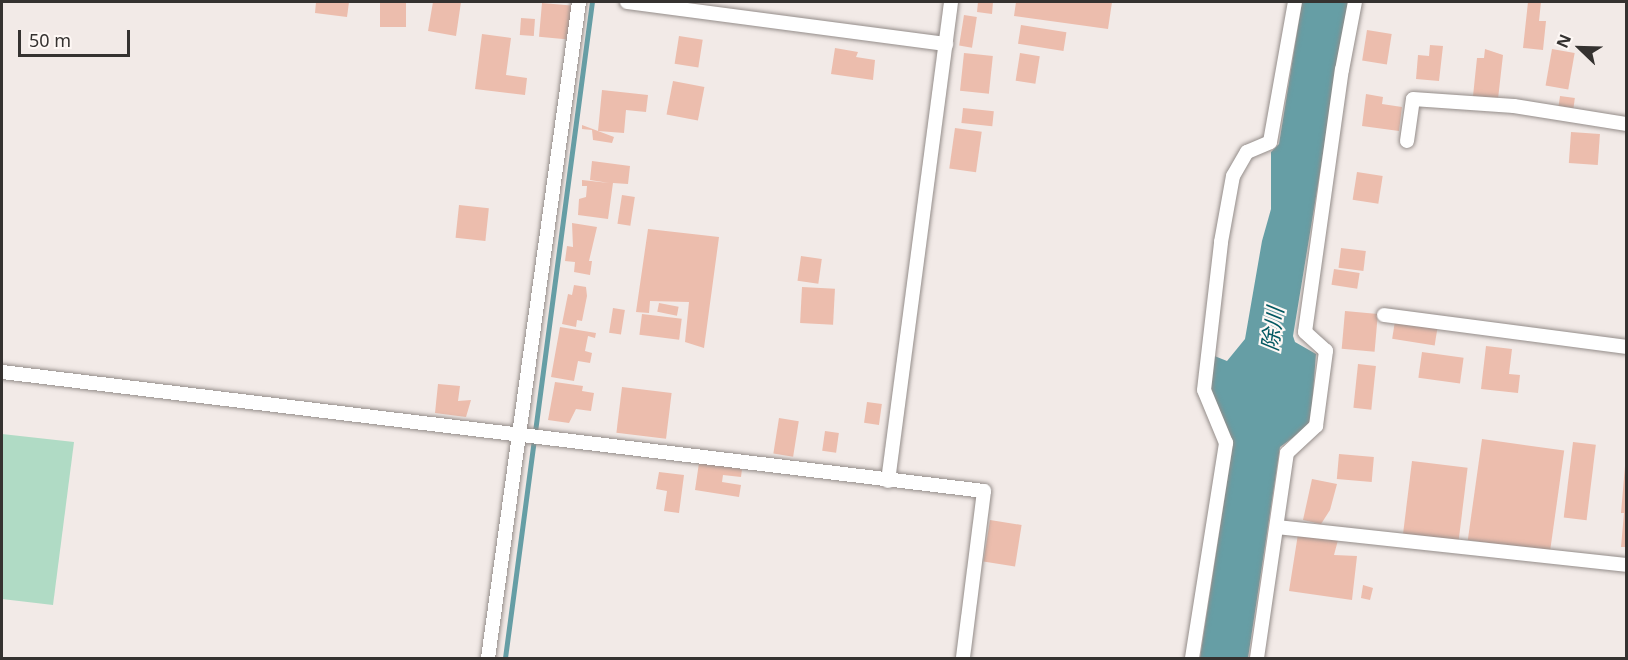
<!DOCTYPE html>
<meta charset="utf-8">
<style>
body{margin:0}
#map{position:relative;width:1628px;height:660px;overflow:hidden;background:#f2eae7;font-family:"Noto Sans","Noto Sans JP",sans-serif}
div>[style]{position:absolute}
[style*='--x']{left:calc(var(--x)*1px);top:calc(var(--y)*1px);width:calc(var(--w)*1px);rotate:calc(var(--a)*1deg)}
.green>*{inset:0;background:#b0dbc5}
.water>*{inset:0;background:#669ea5}
.stream>*{height:4.5px;margin:-2.25px;padding:0 2.25px;transform-origin:2.25px;border-radius:2.25px;background:#669ea5}
.building>*{inset:0;background:#ecbdad;transform-origin:0 0}
.roads{filter:drop-shadow(0 0 2px #948d8a) drop-shadow(0 0 2px #948d8a)}
.street>*{height:14px;margin:-7px;padding:0 7px;transform-origin:7px;border-radius:7px;background:#fff}
span{translate:-50% -50%;white-space:nowrap;text-align:center;line-height:1.15;-webkit-text-stroke:4.5px #fef8f5;paint-order:stroke}
.water-label{font-size:22px;color:#025861;font-style:italic}
.frame{position:absolute;inset:0;border:3px solid #353230;pointer-events:none}
.north{position:absolute;left:1550px;top:18px;width:60px;height:60px;-webkit-text-stroke:4px #fef8f5;paint-order:stroke;rotate:293deg;font-size:16px;font-weight:700;line-height:24px;text-align:center;color:#353230}
.north::after{content:'';display:block;margin:auto;width:21px;height:27px;background:#353230;clip-path:polygon(50% 0,100% 100%,50% 72%,0 100%)}
.scale{position:absolute;left:18px;top:30px;width:112px;height:27px;box-sizing:border-box;border:3px solid #353230;border-top:0;padding-left:8px;font-size:18px;line-height:21px;white-space:nowrap;color:#353230;-webkit-text-stroke:4px #fef8f5;paint-order:stroke}
</style>
<div id="map">
<div class="green">
<div style="clip-path:polygon(2px 434px,74px 442px,53px 605px,2px 599px)"></div>
</div>
<div class="water">
<div style="clip-path:polygon(1302px 2px,1348px 2px,1293px 336px,1295px 342px,1316px 354px,1311px 418px,1306px 428px,1280px 447px,1248px 658px,1200px 658px,1233px 443px,1209px 388px,1212px 355px,1227px 361px,1245px 339px,1262px 241px,1271px 209px,1271px 152px,1279px 144px)"></div>
</div>
<div class="stream">
<div style="--x:505;--y:658;--w:662;--a:-82.45"></div>
</div>
<div class="building">
<div style="clip-path:polygon(316px 2px,349px 2px,347px 17px,315px 13px)"></div>
<div style="left:380px;top:2px;width:26px;height:25px"></div>
<div style="clip-path:polygon(433px 2px,461px 2px,456px 36px,428px 31px)"></div>
<div style="clip-path:polygon(978px 2px,993px 2px,992px 14px,977px 12px)"></div>
<div style="clip-path:polygon(1016px 2px,1112px 2px,1108px 29px,1014px 16px)"></div>
<div style="clip-path:polygon(1528px 2px,1541px 2px,1539px 21px,1546px 21px,1543px 50px,1523px 48px)"></div>
<div style="left:542px;top:3px;width:32px;height:34px;rotate:5deg"></div>
<div style="left:964px;top:15px;width:13px;height:31px;rotate:9deg"></div>
<div style="left:521px;top:18px;width:14px;height:17px;rotate:4deg"></div>
<div style="left:1021px;top:25px;width:46px;height:19px;rotate:9deg"></div>
<div style="left:1367px;top:30px;width:25px;height:31px;rotate:9deg"></div>
<div style="clip-path:polygon(482px 34px,511px 38px,506px 75px,527px 78px,525px 95px,475px 89px)"></div>
<div style="left:679px;top:36px;width:24px;height:28px;rotate:9deg"></div>
<div style="clip-path:polygon(1430px 45px,1443px 46px,1439px 81px,1416px 79px,1418px 55px,1429px 56px)"></div>
<div style="clip-path:polygon(835px 48px,858px 52px,856px 57px,875px 60px,873px 80px,831px 74px)"></div>
<div style="clip-path:polygon(1485px 49px,1503px 55px,1498px 99px,1473px 96px,1477px 58px,1484px 58px)"></div>
<div style="left:1552px;top:49px;width:23px;height:37px;rotate:10deg"></div>
<div style="left:964px;top:53px;width:29px;height:38px;rotate:6deg"></div>
<div style="left:1020px;top:53px;width:20px;height:28px;rotate:9deg"></div>
<div style="left:673px;top:81px;width:32px;height:34px;rotate:11deg"></div>
<div style="clip-path:polygon(602px 90px,648px 95px,646px 112px,626px 110px,624px 133px,598px 131px)"></div>
<div style="clip-path:polygon(1366px 94px,1383px 97px,1382px 104px,1402px 107px,1399px 131px,1362px 126px)"></div>
<div style="left:1560px;top:96px;width:15px;height:10px;rotate:8deg"></div>
<div style="left:963px;top:108px;width:31px;height:15px;rotate:6deg"></div>
<div style="clip-path:polygon(582px 125px,614px 137px,612px 143px,593px 140px,592px 130px,582px 129px)"></div>
<div style="left:955px;top:128px;width:27px;height:41px;rotate:8deg"></div>
<div style="left:1571px;top:132px;width:29px;height:31px;rotate:4deg"></div>
<div style="clip-path:polygon(592px 161px,630px 166px,628px 184px,613px 183px,608px 219px,578px 215px,579px 199px,586px 197px,587px 186px,582px 186px,582px 180px,609px 183px,590px 180px)"></div>
<div style="left:1357px;top:172px;width:26px;height:28px;rotate:9deg"></div>
<div style="left:622px;top:195px;width:13px;height:29px;rotate:9deg"></div>
<div style="left:459px;top:205px;width:30px;height:33px;rotate:6deg"></div>
<div style="clip-path:polygon(572px 223px,597px 227px,589px 261px,592px 261px,590px 275px,574px 272px,575px 262px,565px 261px,567px 246px,573px 247px)"></div>
<div style="clip-path:polygon(648px 229px,719px 237px,704px 348px,685px 342px,689px 302px,650px 301px,649px 313px,636px 312px)"></div>
<div style="left:1341px;top:248px;width:25px;height:20px;rotate:7deg"></div>
<div style="left:801px;top:256px;width:21px;height:25px;rotate:8deg"></div>
<div style="left:1334px;top:269px;width:26px;height:16px;rotate:9deg"></div>
<div style="clip-path:polygon(574px 285px,586px 287px,587px 296px,582px 321px,577px 320px,576px 327px,562px 324px,568px 294px,572px 295px)"></div>
<div style="left:802px;top:287px;width:33px;height:36px;rotate:3deg"></div>
<div style="left:659px;top:303px;width:20px;height:9px;rotate:11deg"></div>
<div style="left:613px;top:308px;width:12px;height:25px;rotate:9deg"></div>
<div style="left:1345px;top:311px;width:33px;height:38px;rotate:5deg"></div>
<div style="left:642px;top:314px;width:40px;height:21px;rotate:7deg"></div>
<div style="left:1395px;top:321px;width:43px;height:18px;rotate:9deg"></div>
<div style="clip-path:polygon(560px 327px,596px 333px,595px 338px,588px 336px,585px 351px,592px 353px,590px 363px,578px 361px,574px 381px,551px 377px)"></div>
<div style="clip-path:polygon(1486px 346px,1512px 349px,1509px 374px,1520px 375px,1518px 393px,1481px 389px)"></div>
<div style="left:1422px;top:352px;width:42px;height:26px;rotate:8deg"></div>
<div style="left:1358px;top:364px;width:18px;height:44px;rotate:6deg"></div>
<div style="clip-path:polygon(555px 382px,583px 386px,582px 391px,594px 393px,591px 411px,576px 409px,569px 423px,548px 420px)"></div>
<div style="clip-path:polygon(438px 384px,460px 386px,458px 401px,471px 400px,466px 417px,435px 413px)"></div>
<div style="left:622px;top:387px;width:50px;height:46px;rotate:7deg"></div>
<div style="left:867px;top:402px;width:15px;height:21px;rotate:8deg"></div>
<div style="left:779px;top:418px;width:20px;height:36px;rotate:9deg"></div>
<div style="left:825px;top:431px;width:14px;height:20px;rotate:8deg"></div>
<div style="left:1482px;top:439px;width:83px;height:102px;rotate:8deg"></div>
<div style="left:1573px;top:442px;width:23px;height:76px;rotate:7deg"></div>
<div style="left:1339px;top:454px;width:35px;height:25px;rotate:5deg"></div>
<div style="left:1412px;top:461px;width:56px;height:74px;rotate:7deg"></div>
<div style="clip-path:polygon(699px 463px,742px 469px,741px 477px,723px 475px,722px 482px,741px 485px,739px 497px,695px 490px)"></div>
<div style="clip-path:polygon(1625px 466px,1626px 466px,1626px 547px,1621px 547px,1624px 513px,1621px 513px)"></div>
<div style="clip-path:polygon(659px 472px,684px 475px,679px 513px,664px 511px,667px 491px,656px 489px)"></div>
<div style="clip-path:polygon(1312px 479px,1337px 484px,1330px 510px,1321px 524px,1303px 520px)"></div>
<div style="left:990px;top:520px;width:32px;height:42px;rotate:9deg"></div>
<div style="clip-path:polygon(1298px 534px,1338px 540px,1334px 555px,1357px 556px,1352px 600px,1289px 591px)"></div>
<div style="clip-path:polygon(1363px 585px,1373px 588px,1370px 600px,1361px 598px)"></div>
</div>
<div class="roads">
<div class="street">
<div style="--x:627;--y:2;--w:322;--a:7.5"></div>
<div style="--x:1407;--y:141;--w:42;--a:-81.9"></div>
<div style="--x:1413;--y:99;--w:101;--a:4"></div>
<div style="--x:1514;--y:106;--w:113;--a:9.1"></div>
<div style="--x:1384;--y:315;--w:244;--a:7.5"></div>
<div style="--x:2;--y:372;--w:989;--a:6.91"></div>
<div style="--x:984;--y:491;--w:168;--a:97.2"></div>
<div style="--x:888;--y:481;--w:483;--a:-82.5"></div>
<div style="--x:1277;--y:527;--w:351;--a:6.2"></div>
<div style="--x:488;--y:658;--w:662;--a:-82.1"></div>
<div style="--x:1192;--y:658;--w:218;--a:-81"></div>
<div style="--x:1226;--y:443;--w:57;--a:-112.5"></div>
<div style="--x:1204;--y:390;--w:149;--a:-83.4"></div>
<div style="--x:1221;--y:242;--w:67;--a:-79.7"></div>
<div style="--x:1233;--y:176;--w:28;--a:-60"></div>
<div style="--x:1247;--y:152;--w:25;--a:-23"></div>
<div style="--x:1270;--y:142;--w:142;--a:-79.9"></div>
<div style="--x:1257;--y:658;--w:207;--a:-81.7"></div>
<div style="--x:1287;--y:453;--w:40;--a:-43"></div>
<div style="--x:1316;--y:426;--w:76;--a:-82.4"></div>
<div style="--x:1326;--y:351;--w:28;--a:-138"></div>
<div style="--x:1305;--y:332;--w:265;--a:-82"></div>
<div style="--x:1342;--y:70;--w:69;--a:-79.2"></div>
</div>
</div>
<div class="water-label">
<span style="left:1272px;top:329px;rotate:-82deg">除川</span>
</div>
<div class="frame"></div>
<div class="north">N</div>
<div class="scale">50 m</div>
</div>
